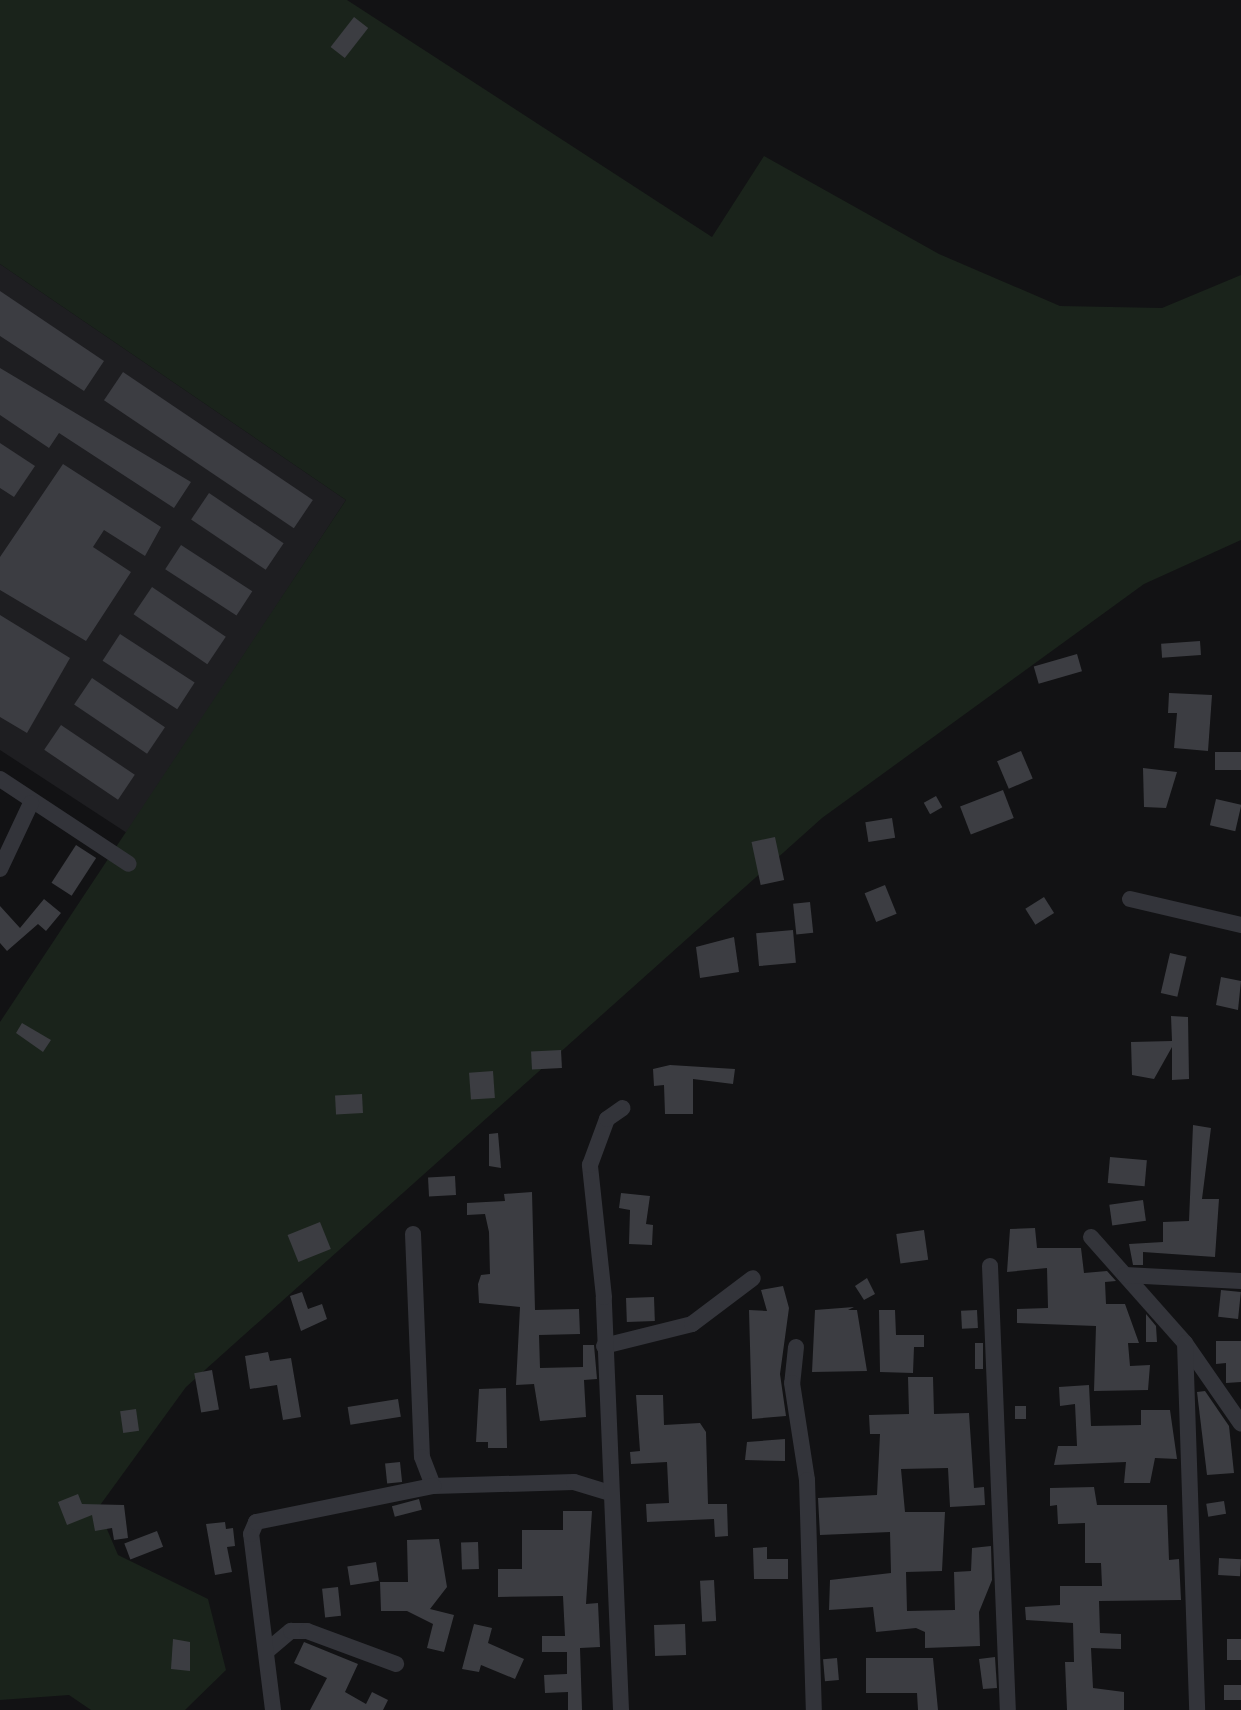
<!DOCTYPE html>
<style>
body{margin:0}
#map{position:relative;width:1241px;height:1710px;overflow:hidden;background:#121214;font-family:"Source Sans 3",sans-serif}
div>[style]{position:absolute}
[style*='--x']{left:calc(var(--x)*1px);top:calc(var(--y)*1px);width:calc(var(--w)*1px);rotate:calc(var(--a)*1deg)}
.built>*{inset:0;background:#1e1e21}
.green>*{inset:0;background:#1a231b}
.building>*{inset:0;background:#3c3d42;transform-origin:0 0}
.minor>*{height:16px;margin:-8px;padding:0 8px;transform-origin:8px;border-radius:8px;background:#33343a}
span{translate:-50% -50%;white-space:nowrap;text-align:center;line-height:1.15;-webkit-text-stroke:7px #0d0d0f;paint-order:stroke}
</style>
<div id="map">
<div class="built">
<div style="clip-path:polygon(0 264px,346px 500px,127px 833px,0 750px)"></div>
</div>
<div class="green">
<div style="clip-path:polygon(0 0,347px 0,712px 237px,764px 156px,939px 254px,1060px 306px,1162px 308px,1241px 275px,1241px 540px,1144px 584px,822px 818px,186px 1387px,98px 1508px,118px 1555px,208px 1599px,226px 1670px,185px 1710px,91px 1710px,69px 1695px,0 1700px,0 1022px,346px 500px,0 264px)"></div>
</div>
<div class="building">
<div style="left:354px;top:17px;width:18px;height:38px;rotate:38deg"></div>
<div style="clip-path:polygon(0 291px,104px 361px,84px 391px,0 336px)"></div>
<div style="clip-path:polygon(0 368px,191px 482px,174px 508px,59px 433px,49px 448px,0 415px)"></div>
<div style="left:123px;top:372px;width:229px;height:34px;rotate:34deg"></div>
<div style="clip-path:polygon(0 443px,35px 466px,14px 497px,0 488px)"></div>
<div style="clip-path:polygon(63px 464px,161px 527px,145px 556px,104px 530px,93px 547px,131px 572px,86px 641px,0 590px,0 557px)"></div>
<div style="left:209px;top:493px;width:90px;height:32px;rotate:34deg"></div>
<div style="left:181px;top:545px;width:85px;height:29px;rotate:33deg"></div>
<div style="left:152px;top:587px;width:89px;height:33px;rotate:34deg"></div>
<div style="clip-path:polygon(0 615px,70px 658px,27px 733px,0 717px)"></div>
<div style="left:120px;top:634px;width:89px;height:32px;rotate:33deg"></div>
<div style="left:1200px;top:641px;width:14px;height:39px;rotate:86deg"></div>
<div style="left:1077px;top:654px;width:18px;height:45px;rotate:74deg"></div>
<div style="left:92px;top:678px;width:88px;height:32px;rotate:34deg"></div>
<div style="clip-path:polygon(1169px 693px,1212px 695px,1208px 751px,1174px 748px,1177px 713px,1168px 713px)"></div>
<div style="left:61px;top:725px;width:89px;height:30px;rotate:34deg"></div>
<div style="left:1021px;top:751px;width:30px;height:26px;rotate:67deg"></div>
<div style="left:1215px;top:752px;width:26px;height:18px"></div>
<div style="clip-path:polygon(1143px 768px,1177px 772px,1166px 808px,1144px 807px)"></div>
<div style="left:1003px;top:790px;width:30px;height:46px;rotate:69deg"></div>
<div style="left:936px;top:796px;width:13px;height:14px;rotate:61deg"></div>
<div style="left:1216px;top:799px;width:26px;height:27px;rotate:13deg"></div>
<div style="left:892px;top:818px;width:20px;height:27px;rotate:81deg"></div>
<div style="left:775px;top:837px;width:44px;height:24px;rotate:78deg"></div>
<div style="left:76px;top:845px;width:24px;height:45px;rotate:33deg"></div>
<div style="left:885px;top:885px;width:31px;height:22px;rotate:68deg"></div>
<div style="left:1044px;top:897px;width:19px;height:22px;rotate:58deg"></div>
<div style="clip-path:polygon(44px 899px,61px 913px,46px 931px,38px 924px,7px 951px,0 943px,0 906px,20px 928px)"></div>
<div style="left:810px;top:902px;width:31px;height:17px;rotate:84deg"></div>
<div style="left:793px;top:930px;width:33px;height:37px;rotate:85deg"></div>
<div style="clip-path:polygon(734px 937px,739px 972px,700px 978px,696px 947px)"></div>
<div style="left:1170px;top:953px;width:17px;height:41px;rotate:13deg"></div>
<div style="clip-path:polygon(1221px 977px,1241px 981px,1238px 1010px,1216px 1005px)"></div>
<div style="clip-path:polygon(1171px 1016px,1188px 1017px,1189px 1079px,1172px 1080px,1172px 1047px,1154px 1079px,1132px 1075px,1131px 1042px,1172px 1041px)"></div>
<div style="clip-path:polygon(22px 1023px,51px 1040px,43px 1052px,16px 1033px)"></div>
<div style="left:561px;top:1050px;width:18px;height:30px;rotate:87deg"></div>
<div style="clip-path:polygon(670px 1065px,735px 1069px,733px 1084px,693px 1079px,693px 1114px,665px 1114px,664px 1085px,654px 1086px,653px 1069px)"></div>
<div style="left:493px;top:1071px;width:27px;height:24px;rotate:86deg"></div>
<div style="left:362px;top:1094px;width:19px;height:27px;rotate:87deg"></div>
<div style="clip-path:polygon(1193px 1125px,1211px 1128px,1202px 1199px,1219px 1199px,1215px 1257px,1143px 1252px,1143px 1265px,1133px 1265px,1129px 1244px,1163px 1242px,1163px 1222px,1189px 1221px)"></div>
<div style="clip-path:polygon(498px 1133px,501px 1168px,489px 1166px,489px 1134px)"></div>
<div style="left:1110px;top:1157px;width:37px;height:26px;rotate:5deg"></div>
<div style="left:455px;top:1176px;width:19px;height:27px;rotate:87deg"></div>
<div style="clip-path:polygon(532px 1192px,535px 1310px,579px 1309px,580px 1334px,539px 1335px,540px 1368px,583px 1367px,583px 1345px,594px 1345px,597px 1379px,584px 1380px,586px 1417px,540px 1421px,534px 1384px,516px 1385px,520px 1307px,479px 1303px,478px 1284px,481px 1275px,490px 1274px,489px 1232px,485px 1214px,467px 1215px,467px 1203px,505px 1201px,504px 1194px)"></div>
<div style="clip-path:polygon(621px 1193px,650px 1196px,646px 1224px,653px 1225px,652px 1245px,629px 1244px,630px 1210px,619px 1208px)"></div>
<div style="left:1143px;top:1200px;width:21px;height:34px;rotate:82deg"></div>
<div style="left:320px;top:1222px;width:29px;height:35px;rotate:68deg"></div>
<div style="clip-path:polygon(1035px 1228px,1037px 1248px,1081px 1248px,1084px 1273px,1107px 1271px,1116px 1281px,1105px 1282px,1106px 1304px,1125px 1304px,1139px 1343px,1128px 1343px,1130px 1366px,1150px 1365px,1148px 1390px,1094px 1391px,1096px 1326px,1017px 1323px,1017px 1309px,1048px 1308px,1047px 1268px,1007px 1272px,1010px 1229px)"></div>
<div style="left:924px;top:1230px;width:30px;height:28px;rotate:82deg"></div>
<div style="clip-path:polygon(867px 1278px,875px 1294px,864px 1300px,855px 1286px)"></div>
<div style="clip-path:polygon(783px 1286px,789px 1308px,780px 1374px,786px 1416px,752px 1419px,749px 1310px,767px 1311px,761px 1290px)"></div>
<div style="left:1221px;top:1290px;width:20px;height:27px;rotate:6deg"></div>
<div style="clip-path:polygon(302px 1292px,308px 1309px,322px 1304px,327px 1319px,301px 1331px,290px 1296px)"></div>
<div style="left:654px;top:1297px;width:24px;height:28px;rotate:88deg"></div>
<div style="clip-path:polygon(854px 1307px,848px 1310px,857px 1310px,867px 1371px,812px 1372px,815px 1310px)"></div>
<div style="clip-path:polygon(879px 1310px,895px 1310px,896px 1335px,924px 1335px,924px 1347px,914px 1347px,913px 1373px,880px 1372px)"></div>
<div style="left:977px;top:1310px;width:18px;height:16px;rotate:87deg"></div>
<div style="clip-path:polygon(1146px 1314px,1156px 1326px,1157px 1342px,1146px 1342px)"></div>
<div style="clip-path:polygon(1216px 1341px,1241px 1341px,1241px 1382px,1226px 1383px,1226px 1363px,1216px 1364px)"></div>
<div style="left:975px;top:1343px;width:8px;height:26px"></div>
<div style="clip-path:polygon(268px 1352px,270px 1361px,291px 1358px,301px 1417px,283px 1420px,277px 1385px,250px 1389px,245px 1356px)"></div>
<div style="left:212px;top:1370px;width:40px;height:18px;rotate:80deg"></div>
<div style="clip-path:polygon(908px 1377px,933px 1377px,934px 1414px,969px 1413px,974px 1488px,984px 1487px,985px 1505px,950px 1507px,948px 1468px,901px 1469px,905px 1512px,945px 1512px,942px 1571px,906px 1572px,907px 1611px,955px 1610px,954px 1572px,971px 1571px,972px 1548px,991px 1546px,992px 1580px,979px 1612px,980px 1646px,925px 1648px,925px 1632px,916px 1628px,876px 1632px,873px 1607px,829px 1610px,830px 1580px,891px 1573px,890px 1532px,820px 1535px,818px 1498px,877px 1495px,880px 1434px,870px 1434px,869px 1415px,909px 1414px)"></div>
<div style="clip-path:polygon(1089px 1385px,1091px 1426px,1141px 1425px,1141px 1410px,1170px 1410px,1177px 1459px,1155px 1458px,1150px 1483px,1124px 1483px,1126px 1462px,1054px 1465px,1058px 1446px,1077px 1446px,1075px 1404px,1060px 1406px,1059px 1387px)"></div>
<div style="clip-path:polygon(506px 1388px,507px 1448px,488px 1448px,488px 1442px,476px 1442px,479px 1389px)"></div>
<div style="clip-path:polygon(1205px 1391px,1229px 1426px,1234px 1473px,1207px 1475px,1197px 1392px)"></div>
<div style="clip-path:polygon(636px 1395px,663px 1395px,664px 1425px,700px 1423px,706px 1432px,708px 1504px,727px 1504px,728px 1536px,715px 1537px,714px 1519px,647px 1522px,646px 1504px,669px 1503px,667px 1462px,631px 1464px,630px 1452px,640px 1451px)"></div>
<div style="left:398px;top:1399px;width:18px;height:51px;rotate:81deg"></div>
<div style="left:1015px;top:1406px;width:11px;height:13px"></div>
<div style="left:136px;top:1409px;width:22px;height:16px;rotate:82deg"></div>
<div style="clip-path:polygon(785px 1439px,785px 1461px,745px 1460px,747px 1442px)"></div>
<div style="left:400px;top:1462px;width:20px;height:15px;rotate:84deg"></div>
<div style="clip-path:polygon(1094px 1487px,1097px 1505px,1167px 1505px,1169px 1560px,1179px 1559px,1181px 1600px,1099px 1601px,1100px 1633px,1121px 1634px,1121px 1649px,1091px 1648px,1093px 1688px,1124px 1692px,1124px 1710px,1067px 1710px,1065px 1662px,1074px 1662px,1073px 1623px,1026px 1620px,1025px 1607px,1060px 1605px,1060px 1586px,1102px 1586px,1101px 1563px,1085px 1563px,1085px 1523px,1058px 1524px,1057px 1505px,1050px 1506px,1050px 1488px)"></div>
<div style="clip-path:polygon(78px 1494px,82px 1504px,124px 1505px,128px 1538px,114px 1540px,112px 1528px,95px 1531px,92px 1515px,67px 1525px,58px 1502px)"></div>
<div style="left:419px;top:1499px;width:11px;height:28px;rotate:75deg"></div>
<div style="left:1224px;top:1501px;width:13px;height:18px;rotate:81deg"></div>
<div style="clip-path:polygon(563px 1511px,592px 1511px,586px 1604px,598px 1603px,600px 1647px,580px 1648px,582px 1710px,568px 1710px,568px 1692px,545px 1693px,544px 1675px,567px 1674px,567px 1652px,542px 1652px,542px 1636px,565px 1636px,563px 1596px,498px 1597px,498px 1569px,522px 1569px,522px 1530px,563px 1530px)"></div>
<div style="clip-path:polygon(225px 1522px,226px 1529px,233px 1528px,235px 1546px,227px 1547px,232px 1572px,215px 1575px,206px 1524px)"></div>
<div style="left:157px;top:1531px;width:17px;height:35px;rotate:69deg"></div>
<div style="clip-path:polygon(439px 1539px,447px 1587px,430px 1609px,454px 1615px,444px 1652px,427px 1648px,433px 1624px,407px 1611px,381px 1611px,380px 1582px,408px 1582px,407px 1540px)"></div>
<div style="left:478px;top:1542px;width:27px;height:17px;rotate:88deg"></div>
<div style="clip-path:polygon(767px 1547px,767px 1559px,788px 1559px,788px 1579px,754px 1579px,753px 1548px)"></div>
<div style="left:1219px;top:1558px;width:22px;height:17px;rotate:3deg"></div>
<div style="left:376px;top:1562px;width:19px;height:29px;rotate:81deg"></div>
<div style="left:714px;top:1580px;width:41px;height:14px;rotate:87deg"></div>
<div style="left:338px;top:1587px;width:29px;height:16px;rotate:84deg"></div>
<div style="clip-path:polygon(474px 1624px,492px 1628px,488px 1643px,524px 1659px,515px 1679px,481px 1665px,479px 1672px,462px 1669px)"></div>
<div style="left:685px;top:1624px;width:31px;height:31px;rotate:88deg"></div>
<div style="clip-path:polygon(173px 1639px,190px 1642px,190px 1671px,171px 1669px)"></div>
<div style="left:1241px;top:1639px;width:21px;height:14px;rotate:90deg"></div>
<div style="clip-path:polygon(304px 1642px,358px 1664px,345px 1692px,366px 1704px,372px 1692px,388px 1700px,383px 1710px,310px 1710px,327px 1678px,294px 1663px)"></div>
<div style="clip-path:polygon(995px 1657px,997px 1688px,983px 1689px,979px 1659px)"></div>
<div style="left:837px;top:1658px;width:22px;height:14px;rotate:85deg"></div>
<div style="clip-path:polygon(866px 1658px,933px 1658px,938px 1710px,918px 1710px,917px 1693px,866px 1693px)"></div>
<div style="left:1224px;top:1685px;width:17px;height:15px"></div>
</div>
<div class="minor">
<div style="--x:0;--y:779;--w:154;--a:33.4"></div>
<div style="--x:0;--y:869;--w:73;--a:-64.8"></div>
<div style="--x:1130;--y:899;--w:114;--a:13.2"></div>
<div style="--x:413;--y:1234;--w:223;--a:87.7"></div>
<div style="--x:422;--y:1457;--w:31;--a:69"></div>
<div style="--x:433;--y:1486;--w:141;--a:-1.6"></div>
<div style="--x:574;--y:1482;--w:38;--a:17"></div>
<div style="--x:1091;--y:1237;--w:142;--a:48.4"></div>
<div style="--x:1185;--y:1343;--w:98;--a:55.3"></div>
<div style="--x:990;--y:1266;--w:444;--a:87.7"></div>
<div style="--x:1125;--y:1275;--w:116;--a:3"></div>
<div style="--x:1185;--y:1343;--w:367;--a:88.1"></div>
<div style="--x:604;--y:1346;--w:91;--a:-14"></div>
<div style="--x:692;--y:1324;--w:76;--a:-37"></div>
<div style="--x:796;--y:1347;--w:36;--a:96"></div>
<div style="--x:792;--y:1383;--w:98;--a:81.2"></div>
<div style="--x:807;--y:1480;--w:230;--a:88.3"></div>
<div style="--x:268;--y:1650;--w:30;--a:-40"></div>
<div style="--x:291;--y:1631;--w:16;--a:0"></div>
<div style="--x:307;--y:1631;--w:95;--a:20.3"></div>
<div style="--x:273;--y:1710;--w:177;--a:-97.1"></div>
<div style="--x:251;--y:1534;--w:13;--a:-67"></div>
<div style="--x:256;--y:1522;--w:181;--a:-11.5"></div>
<div style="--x:621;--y:1710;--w:413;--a:-92.4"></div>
<div style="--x:604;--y:1297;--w:133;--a:-96.1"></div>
<div style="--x:590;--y:1165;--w:49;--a:-69.7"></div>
<div style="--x:607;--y:1119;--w:19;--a:-35"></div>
</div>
</div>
